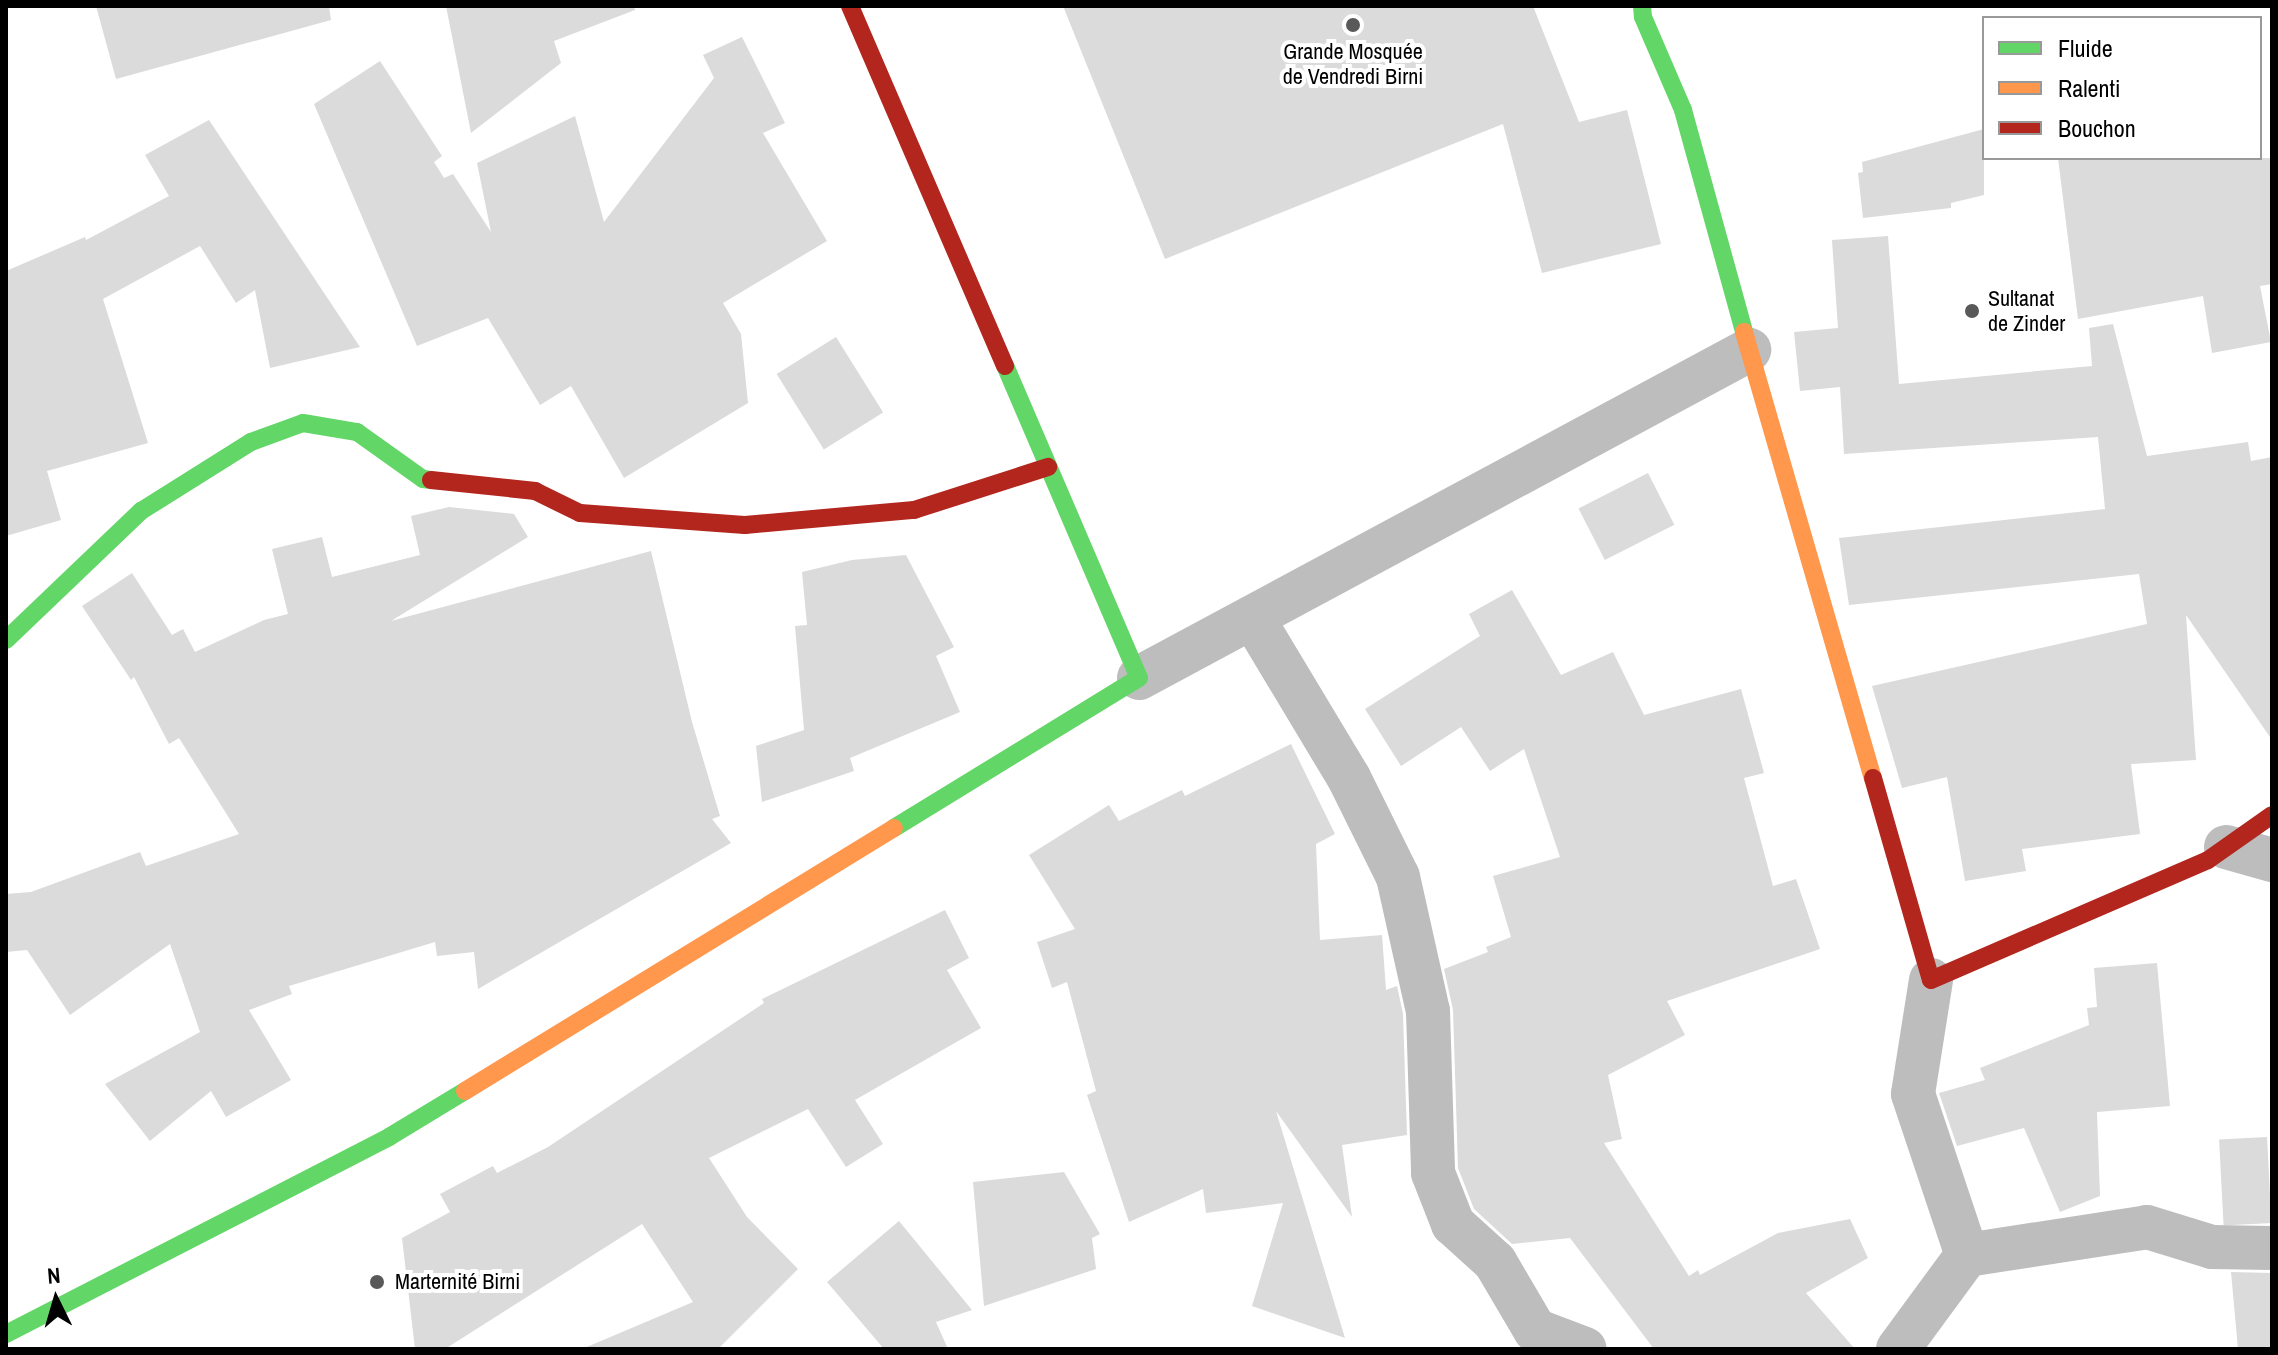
<!DOCTYPE html>
<meta charset="utf-8">
<style>
body{margin:0}
#map{position:relative;width:2278px;height:1355px;overflow:hidden;background:#fff;font-family:"Archivo Narrow",sans-serif}
div>[style]{position:absolute}
[style*='--x']{left:calc(var(--x)*1px);top:calc(var(--y)*1px);width:calc(var(--w)*1px);rotate:calc(var(--a)*1deg)}
.building>*{inset:0;background:#dbdbdb;transform-origin:0 0}
.street>*{height:44px;margin:-22px;padding:0 22px;transform-origin:22px;border-radius:22px;background:#bdbdbd}
.fast>*{height:18px;margin:-9px;padding:0 9px;transform-origin:9px;border-radius:9px;background:#63d668}
.slow>*{height:18px;margin:-9px;padding:0 9px;transform-origin:9px;border-radius:9px;background:#ff974d}
.jam>*{height:18px;margin:-9px;padding:0 9px;transform-origin:9px;border-radius:9px;background:#b3261e}
.dots>*{width:22px;height:22px;translate:-50% -50%;box-sizing:border-box;border:4px solid #fff;border-radius:50%}
span{translate:-50% -50%;white-space:nowrap;text-align:center;line-height:1.15;-webkit-text-stroke:8px #fff;paint-order:stroke}
.poi-label{font-size:22px;color:#000}
.left{translate:0 -50%;text-align:left}
.frame{position:absolute;inset:0;border:8px solid #000;pointer-events:none}
.legend{position:absolute;left:1982px;top:16px;width:280px;height:144px;box-sizing:border-box;background:#fff;border:2px solid #999;margin:0;padding:10px 14px;list-style:none;font-size:24px;color:#000}
.legend li{display:flex;align-items:center;gap:16px;height:40px}
.legend b{width:40px;border:2px solid #999}
.north{position:absolute;left:16px;top:1259px;width:80px;height:80px;-webkit-text-stroke:6px #fff;paint-order:stroke;rotate:355deg;font-size:22px;font-weight:700;line-height:32px;text-align:center;color:#000}
.north::after{content:'';display:block;margin:auto;width:28px;height:36px;background:#000;clip-path:polygon(50% 0,100% 100%,50% 72%,0 100%)}
</style>
<div id="map">
<div class="building">
<div style="clip-path:polygon(96px 6px,329px 6px,331px 20px,116px 79px)"></div>
<div style="clip-path:polygon(446px 6px,634px 6px,635px 10px,554px 41px,561px 63px,471px 133px)"></div>
<div style="clip-path:polygon(1063px 6px,1533px 6px,1579px 122px,1627px 110px,1661px 244px,1542px 273px,1503px 124px,1165px 259px)"></div>
<div style="clip-path:polygon(742px 37px,785px 123px,763px 133px,827px 241px,723px 303px,741px 334px,748px 403px,624px 478px,571px 386px,540px 405px,488px 318px,417px 346px,314px 104px,380px 61px,442px 156px,434px 162px,444px 178px,453px 174px,491px 232px,477px 163px,575px 116px,604px 222px,714px 78px,703px 55px)"></div>
<div style="clip-path:polygon(209px 120px,360px 347px,270px 368px,255px 290px,236px 303px,200px 246px,103px 299px,148px 443px,47px 471px,61px 520px,6px 536px,6px 271px,85px 237px,86px 240px,169px 196px,145px 155px)"></div>
<div style="clip-path:polygon(1984px 129px,1984px 195px,1951px 203px,1951px 208px,1863px 218px,1858px 173px,1863px 172px,1862px 162px)"></div>
<div style="clip-path:polygon(2058px 158px,2272px 158px,2272px 284px,2260px 286px,2271px 342px,2212px 353px,2203px 296px,2078px 319px)"></div>
<div style="clip-path:polygon(1888px 236px,1899px 384px,2092px 366px,2089px 328px,2113px 324px,2147px 456px,2248px 442px,2251px 461px,2272px 457px,2272px 740px,2186px 615px,2196px 760px,2131px 764px,2140px 834px,2022px 849px,2026px 871px,1965px 881px,1947px 777px,1902px 788px,1872px 686px,2147px 624px,2139px 574px,1849px 605px,1839px 538px,2105px 509px,2098px 437px,1844px 454px,1840px 387px,1800px 391px,1794px 332px,1838px 328px,1832px 240px)"></div>
<div style="left:836px;top:337px;width:89px;height:70px;rotate:58deg"></div>
<div style="left:1648px;top:473px;width:58px;height:78px;rotate:63deg"></div>
<div style="clip-path:polygon(449px 507px,514px 514px,528px 537px,391px 621px,651px 551px,692px 722px,720px 816px,712px 819px,731px 843px,478px 989px,474px 952px,437px 956px,435px 942px,289px 986px,292px 994px,249px 1010px,291px 1080px,226px 1117px,211px 1091px,150px 1141px,105px 1084px,200px 1032px,170px 944px,70px 1015px,27px 950px,6px 952px,6px 894px,31px 892px,140px 852px,146px 866px,239px 834px,179px 738px,169px 744px,134px 677px,131px 680px,82px 606px,132px 573px,172px 635px,183px 629px,195px 652px,264px 620px,288px 614px,272px 549px,322px 537px,332px 577px,420px 555px,411px 516px)"></div>
<div style="clip-path:polygon(906px 555px,954px 647px,936px 656px,960px 712px,850px 758px,854px 771px,762px 802px,756px 746px,804px 730px,795px 626px,807px 625px,802px 572px,852px 560px)"></div>
<div style="clip-path:polygon(1512px 590px,1561px 675px,1613px 652px,1644px 715px,1741px 689px,1764px 773px,1744px 778px,1773px 886px,1796px 879px,1820px 949px,1667px 1001px,1685px 1035px,1608px 1075px,1622px 1139px,1604px 1143px,1689px 1276px,1698px 1270px,1700px 1275px,1778px 1233px,1850px 1219px,1868px 1258px,1806px 1293px,1855px 1349px,1654px 1349px,1570px 1238px,1512px 1244px,1474px 1209px,1458px 1168px,1453px 1010px,1444px 969px,1488px 952px,1486px 947px,1511px 937px,1493px 876px,1560px 857px,1524px 749px,1490px 771px,1461px 727px,1401px 766px,1365px 709px,1480px 636px,1469px 614px)"></div>
<div style="clip-path:polygon(1291px 744px,1335px 834px,1316px 844px,1320px 940px,1382px 935px,1386px 990px,1397px 986px,1403px 1014px,1407px 1135px,1342px 1145px,1352px 1217px,1276px 1111px,1345px 1338px,1252px 1306px,1283px 1203px,1206px 1213px,1203px 1189px,1129px 1222px,1087px 1095px,1096px 1091px,1067px 982px,1052px 988px,1037px 942px,1075px 929px,1029px 855px,1109px 805px,1119px 821px,1182px 790px,1185px 796px)"></div>
<div style="clip-path:polygon(945px 910px,969px 958px,947px 970px,981px 1028px,855px 1100px,883px 1144px,846px 1167px,808px 1109px,709px 1158px,747px 1217px,798px 1269px,718px 1349px,582px 1349px,693px 1302px,642px 1224px,445px 1349px,415px 1349px,402px 1238px,450px 1212px,440px 1194px,493px 1166px,497px 1173px,548px 1147px,764px 1003px,762px 999px)"></div>
<div style="clip-path:polygon(2157px 963px,2170px 1106px,2097px 1112px,2100px 1196px,2060px 1212px,2024px 1128px,1957px 1146px,1939px 1093px,1985px 1080px,1980px 1068px,2089px 1025px,2087px 1008px,2097px 1007px,2094px 968px)"></div>
<div style="left:2267px;top:1137px;width:86px;height:48px;rotate:87deg"></div>
<div style="clip-path:polygon(1064px 1172px,1100px 1234px,1092px 1238px,1096px 1269px,984px 1306px,973px 1182px)"></div>
<div style="clip-path:polygon(899px 1221px,972px 1310px,936px 1322px,948px 1349px,884px 1349px,827px 1282px)"></div>
<div style="clip-path:polygon(2231px 1272px,2272px 1273px,2272px 1349px,2238px 1349px)"></div>
</div>
<div class="street">
<div style="--x:1254;--y:620;--w:184;--a:59"></div>
<div style="--x:1349;--y:778;--w:110;--a:63.7"></div>
<div style="--x:1398;--y:877;--w:137;--a:77.4"></div>
<div style="--x:1428;--y:1011;--w:162;--a:88.2"></div>
<div style="--x:1433;--y:1173;--w:55;--a:68.6"></div>
<div style="--x:1453;--y:1224;--w:57;--a:42.1"></div>
<div style="--x:1495;--y:1262;--w:79;--a:59.5"></div>
<div style="--x:1535;--y:1330;--w:53;--a:20.8"></div>
<div style="--x:1139;--y:678;--w:693;--a:-28.27"></div>
<div style="--x:2226;--y:847;--w:48;--a:15.8"></div>
<div style="--x:1931;--y:980;--w:115;--a:99"></div>
<div style="--x:1913;--y:1094;--w:170;--a:71.5"></div>
<div style="--x:1967;--y:1255;--w:182;--a:-8.8"></div>
<div style="--x:2147;--y:1227;--w:68;--a:17.1"></div>
<div style="--x:2212;--y:1247;--w:60;--a:1"></div>
<div style="--x:1898;--y:1349;--w:117;--a:-53.7"></div>
</div>
<div class="fast">
<div style="--x:1642;--y:6;--w:11;--a:85"></div>
<div style="--x:1643;--y:17;--w:101;--a:66.7"></div>
<div style="--x:1683;--y:110;--w:230;--a:74.6"></div>
<div style="--x:6;--y:640;--w:187;--a:-43.7"></div>
<div style="--x:141;--y:511;--w:130;--a:-32.1"></div>
<div style="--x:251;--y:442;--w:55;--a:-20.1"></div>
<div style="--x:303;--y:423;--w:55;--a:9.5"></div>
<div style="--x:357;--y:432;--w:81;--a:35.5"></div>
<div style="--x:423;--y:479;--w:8;--a:7"></div>
<div style="--x:894;--y:828;--w:287;--a:-31.5"></div>
<div style="--x:1139;--y:678;--w:340;--a:-113.2"></div>
<div style="--x:6;--y:1334;--w:431;--a:-27.2"></div>
<div style="--x:389;--y:1137;--w:89;--a:-31.2"></div>
</div>
<div class="slow">
<div style="--x:1744;--y:332;--w:464;--a:73.9"></div>
<div style="--x:465;--y:1091;--w:503;--a:-31.51"></div>
</div>
<div class="jam">
<div style="--x:850;--y:6;--w:392;--a:66.7"></div>
<div style="--x:431;--y:480;--w:105;--a:6"></div>
<div style="--x:535;--y:491;--w:50;--a:26.1"></div>
<div style="--x:580;--y:513;--w:165;--a:4.2"></div>
<div style="--x:745;--y:525;--w:170;--a:-5.1"></div>
<div style="--x:914;--y:510;--w:141;--a:-17.8"></div>
<div style="--x:1873;--y:778;--w:210;--a:74"></div>
<div style="--x:1931;--y:980;--w:302;--a:-23.4"></div>
<div style="--x:2208;--y:860;--w:78;--a:-35.1"></div>
</div>
<div class="dots">
<div style="left:1353px;top:25px;background:#595959"></div>
<div style="left:1972px;top:311px;background:#595959"></div>
<div style="left:377px;top:1282px;background:#595959"></div>
</div>
<div class="poi-label">
<span style="left:1353px;top:64px">Grande Mosquée<br>de Vendredi Birni</span>
<span class="left" style="left:1988px;top:311px">Sultanat<br>de Zinder</span>
<span class="left" style="left:395px;top:1282px">Marternité Birni</span>
</div>
<div class="frame"></div>
<ul class="legend">
<li><b style="height:10px;background:#63d668"></b>Fluide</li>
<li><b style="height:10px;background:#ff974d"></b>Ralenti</li>
<li><b style="height:10px;background:#b3261e"></b>Bouchon</li>
</ul>
<div class="north">N</div>
</div>
